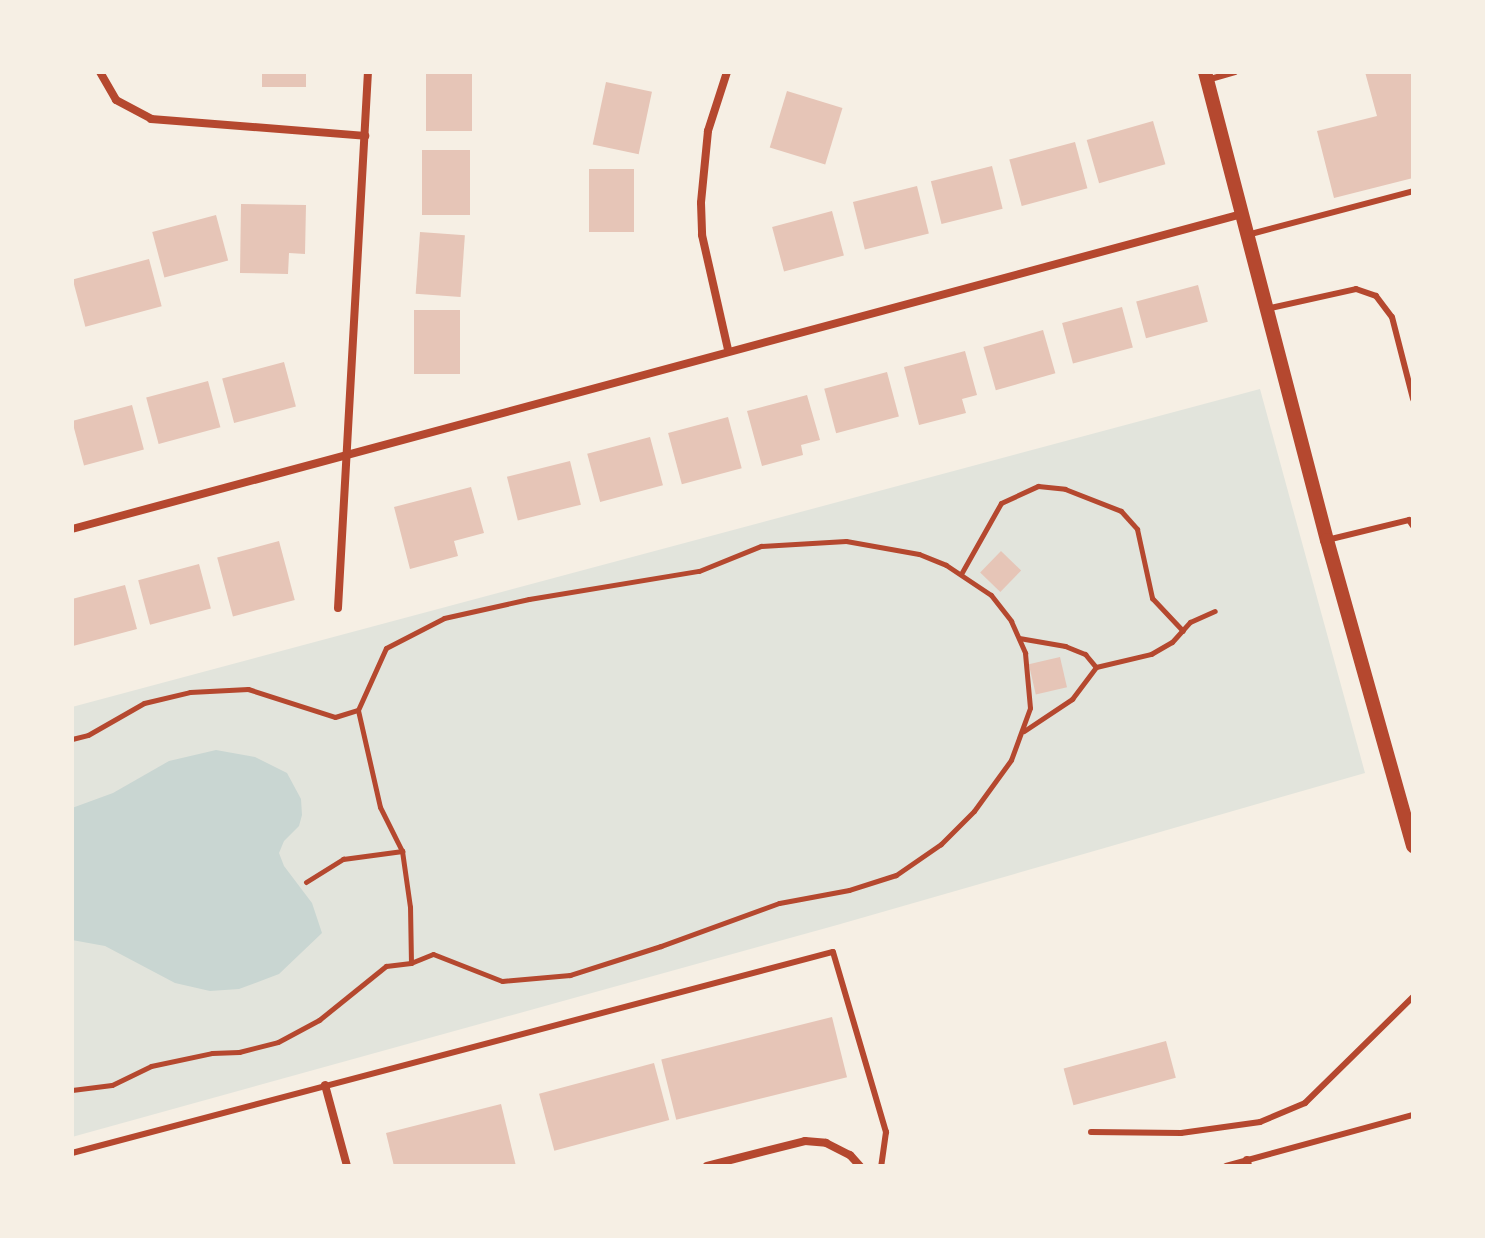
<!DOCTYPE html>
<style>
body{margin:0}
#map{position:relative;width:1485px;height:1238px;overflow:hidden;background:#f6efe4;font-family:"Roboto Serif",serif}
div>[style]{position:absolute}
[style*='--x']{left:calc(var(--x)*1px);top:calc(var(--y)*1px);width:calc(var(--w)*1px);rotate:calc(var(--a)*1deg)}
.green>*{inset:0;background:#e2e4dc}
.water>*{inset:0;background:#c9d6d2}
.building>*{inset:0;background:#e6c5b7;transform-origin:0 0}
.path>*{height:5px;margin:-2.5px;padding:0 2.5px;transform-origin:2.5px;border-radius:2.5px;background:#b5482f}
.service>*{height:6px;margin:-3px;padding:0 3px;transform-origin:3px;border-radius:3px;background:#b5482f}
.minor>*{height:8px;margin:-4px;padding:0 4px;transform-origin:4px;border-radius:4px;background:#b5482f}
.tertiary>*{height:14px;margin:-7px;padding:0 7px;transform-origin:7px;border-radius:7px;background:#b5482f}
span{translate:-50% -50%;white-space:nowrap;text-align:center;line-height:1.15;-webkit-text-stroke:7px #f6efe4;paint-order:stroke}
.frame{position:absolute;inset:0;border:74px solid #f6efe4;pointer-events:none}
</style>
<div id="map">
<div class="green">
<div style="clip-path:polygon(1260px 389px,1365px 773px,837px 925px,72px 1137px,72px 707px)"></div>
</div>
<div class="water">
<div style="clip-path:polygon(216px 750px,255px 757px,287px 773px,301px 799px,302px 815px,299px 826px,284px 841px,279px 853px,284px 866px,312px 903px,322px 933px,279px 974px,239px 989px,210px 991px,175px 983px,105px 946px,72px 940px,72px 808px,113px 793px,169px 761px)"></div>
</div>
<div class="building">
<div style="left:262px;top:72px;width:44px;height:15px"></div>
<div style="left:426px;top:72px;width:46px;height:59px"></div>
<div style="clip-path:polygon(1365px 72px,1413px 72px,1413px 178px,1334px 198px,1317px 131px,1377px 116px)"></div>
<div style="left:606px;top:82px;width:47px;height:64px;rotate:12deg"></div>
<div style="left:787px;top:91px;width:58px;height:59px;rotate:17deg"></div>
<div style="left:1153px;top:121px;width:45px;height:69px;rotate:74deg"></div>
<div style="left:1075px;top:142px;width:48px;height:68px;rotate:75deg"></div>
<div style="left:422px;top:150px;width:48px;height:65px"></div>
<div style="left:992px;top:166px;width:44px;height:63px;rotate:76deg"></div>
<div style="left:634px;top:169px;width:63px;height:45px;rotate:90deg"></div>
<div style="left:917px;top:186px;width:49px;height:66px;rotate:76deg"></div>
<div style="clip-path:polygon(241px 204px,306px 205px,305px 254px,289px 253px,288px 274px,240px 273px)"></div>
<div style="left:832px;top:211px;width:46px;height:62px;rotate:75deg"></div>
<div style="left:216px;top:215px;width:47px;height:66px;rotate:75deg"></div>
<div style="left:420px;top:232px;width:45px;height:62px;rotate:4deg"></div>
<div style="left:149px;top:259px;width:49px;height:79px;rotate:75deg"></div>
<div style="left:1198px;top:285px;width:38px;height:64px;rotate:75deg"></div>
<div style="left:1122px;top:307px;width:42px;height:62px;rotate:75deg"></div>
<div style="left:414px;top:310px;width:46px;height:64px"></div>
<div style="left:1043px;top:330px;width:45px;height:62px;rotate:74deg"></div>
<div style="clip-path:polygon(965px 351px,977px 395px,962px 399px,966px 413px,919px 425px,904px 367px)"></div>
<div style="left:284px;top:362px;width:46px;height:64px;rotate:75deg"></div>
<div style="left:887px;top:372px;width:46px;height:65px;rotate:75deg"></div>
<div style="left:208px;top:381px;width:48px;height:64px;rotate:75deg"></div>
<div style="clip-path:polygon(807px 395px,820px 440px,801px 445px,803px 455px,762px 466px,747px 411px)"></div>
<div style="left:132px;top:405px;width:46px;height:62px;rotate:75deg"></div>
<div style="left:728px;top:417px;width:53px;height:62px;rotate:75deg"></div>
<div style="left:650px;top:437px;width:50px;height:65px;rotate:75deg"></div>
<div style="left:570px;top:461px;width:45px;height:65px;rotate:76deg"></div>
<div style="clip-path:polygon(471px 487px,484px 533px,454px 541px,458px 556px,410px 569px,394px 507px)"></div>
<div style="left:279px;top:541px;width:61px;height:64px;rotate:75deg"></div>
<div style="left:1001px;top:551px;width:28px;height:30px;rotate:44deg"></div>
<div style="left:199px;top:564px;width:46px;height:63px;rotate:75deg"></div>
<div style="clip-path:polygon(125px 585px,137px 629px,73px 646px,72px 599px)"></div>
<div style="left:1060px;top:657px;width:31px;height:32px;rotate:77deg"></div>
<div style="left:832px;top:1017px;width:62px;height:176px;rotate:76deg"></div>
<div style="left:1166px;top:1041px;width:38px;height:106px;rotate:75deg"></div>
<div style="left:654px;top:1063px;width:59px;height:119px;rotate:75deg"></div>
<div style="clip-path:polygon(501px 1104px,516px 1166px,394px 1166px,386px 1133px)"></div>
</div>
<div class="path">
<div style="--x:961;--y:574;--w:81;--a:-60.6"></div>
<div style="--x:1001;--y:503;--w:41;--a:-24.7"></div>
<div style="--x:1038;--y:486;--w:27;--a:6"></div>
<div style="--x:1065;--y:489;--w:60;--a:21.4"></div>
<div style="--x:1121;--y:511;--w:24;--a:48"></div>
<div style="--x:1137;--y:529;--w:71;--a:77.7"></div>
<div style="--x:1152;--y:598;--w:45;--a:46.8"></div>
<div style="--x:1019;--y:638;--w:47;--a:9.9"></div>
<div style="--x:1065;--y:646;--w:22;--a:22"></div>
<div style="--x:1085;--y:654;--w:17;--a:50"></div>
<div style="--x:1096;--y:667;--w:57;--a:-13.3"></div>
<div style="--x:1151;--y:654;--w:24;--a:-30"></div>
<div style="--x:1172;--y:642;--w:27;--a:-48"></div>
<div style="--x:1190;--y:622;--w:27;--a:-24"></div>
<div style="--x:1024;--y:731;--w:58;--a:-33.7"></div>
<div style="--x:1072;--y:699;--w:40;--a:-53"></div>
<div style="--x:72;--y:739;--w:16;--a:-14"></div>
<div style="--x:88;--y:735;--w:64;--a:-29.7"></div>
<div style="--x:144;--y:703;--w:47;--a:-13.4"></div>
<div style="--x:190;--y:692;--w:58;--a:-3"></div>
<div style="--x:248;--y:689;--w:91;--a:17.8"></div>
<div style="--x:335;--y:717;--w:24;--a:-17"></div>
<div style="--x:306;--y:882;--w:44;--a:-31.9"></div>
<div style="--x:343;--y:859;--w:60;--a:-7.7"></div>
<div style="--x:72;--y:1090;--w:40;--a:-7.1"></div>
<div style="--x:112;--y:1085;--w:43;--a:-26"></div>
<div style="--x:151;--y:1066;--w:62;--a:-12"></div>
<div style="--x:212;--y:1053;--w:27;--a:-2"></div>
<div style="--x:239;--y:1052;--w:40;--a:-14.4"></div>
<div style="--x:278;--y:1042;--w:47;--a:-28.2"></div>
<div style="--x:319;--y:1020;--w:86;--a:-38.9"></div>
<div style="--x:386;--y:966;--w:25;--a:-7"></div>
<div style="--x:411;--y:963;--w:56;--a:-91"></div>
<div style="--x:410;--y:907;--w:57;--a:-98.1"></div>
<div style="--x:402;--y:851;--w:49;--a:-116.6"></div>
<div style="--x:380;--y:807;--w:99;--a:-102.8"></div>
<div style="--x:358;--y:710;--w:68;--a:-65.7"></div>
<div style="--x:386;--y:648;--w:65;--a:-27.3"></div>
<div style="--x:444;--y:618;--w:87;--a:-12.6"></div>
<div style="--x:529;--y:599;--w:172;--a:-9.4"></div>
<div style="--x:699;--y:571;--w:67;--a:-22"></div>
<div style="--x:761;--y:546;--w:85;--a:-3.4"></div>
<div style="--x:846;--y:541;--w:74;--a:10.1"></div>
<div style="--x:919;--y:554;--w:29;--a:22"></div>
<div style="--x:946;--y:565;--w:54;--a:33.7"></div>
<div style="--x:991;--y:595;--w:33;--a:52"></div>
<div style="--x:1011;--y:621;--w:35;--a:66"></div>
<div style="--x:1025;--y:653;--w:55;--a:84.8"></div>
<div style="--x:1030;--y:708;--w:55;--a:110.1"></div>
<div style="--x:1011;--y:760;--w:63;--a:126"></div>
<div style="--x:974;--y:811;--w:47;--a:135"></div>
<div style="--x:941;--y:844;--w:55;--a:145.4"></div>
<div style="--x:896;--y:875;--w:49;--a:162.3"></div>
<div style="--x:849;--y:890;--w:71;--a:169.5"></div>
<div style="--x:779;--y:903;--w:126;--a:160"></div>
<div style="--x:661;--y:946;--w:96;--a:162.3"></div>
<div style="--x:570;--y:975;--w:68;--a:175"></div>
<div style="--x:502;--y:981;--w:74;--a:-158.6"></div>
<div style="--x:433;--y:954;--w:24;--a:158"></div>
</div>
<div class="service">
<div style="--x:1207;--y:80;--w:29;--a:-16"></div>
<div style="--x:1247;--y:235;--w:172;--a:-14.8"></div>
<div style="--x:1266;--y:309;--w:92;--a:-12.5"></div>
<div style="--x:1356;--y:289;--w:21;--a:19"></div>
<div style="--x:1376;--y:296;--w:26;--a:53"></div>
<div style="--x:1392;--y:317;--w:85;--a:75.6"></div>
<div style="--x:1327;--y:540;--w:84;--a:-13.7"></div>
<div style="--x:1409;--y:520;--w:7;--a:56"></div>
<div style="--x:1091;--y:1132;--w:90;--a:0.6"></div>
<div style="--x:1181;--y:1133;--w:80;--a:-7.9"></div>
<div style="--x:1260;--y:1122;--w:49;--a:-22.9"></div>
<div style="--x:1305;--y:1103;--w:151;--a:-44.5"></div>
<div style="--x:72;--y:1153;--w:787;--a:-14.8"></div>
<div style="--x:833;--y:952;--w:188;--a:73.6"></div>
<div style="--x:886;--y:1132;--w:34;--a:98"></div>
<div style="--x:1226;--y:1166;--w:194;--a:-15.3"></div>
</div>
<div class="minor">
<div style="--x:100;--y:72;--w:32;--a:60"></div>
<div style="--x:116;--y:100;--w:40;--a:28"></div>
<div style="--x:151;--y:119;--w:215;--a:4.5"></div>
<div style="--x:727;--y:72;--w:62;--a:107.9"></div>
<div style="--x:708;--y:131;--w:72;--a:95.6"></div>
<div style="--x:701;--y:203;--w:32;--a:88"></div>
<div style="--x:702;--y:235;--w:117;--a:77.2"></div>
<div style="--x:72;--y:529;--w:1212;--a:-15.07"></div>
<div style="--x:338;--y:608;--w:537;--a:-86.8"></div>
<div style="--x:325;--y:1085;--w:84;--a:74.8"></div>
<div style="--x:1247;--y:1160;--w:6;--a:81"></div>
<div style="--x:707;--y:1166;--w:101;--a:-14.3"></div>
<div style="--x:805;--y:1141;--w:21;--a:5"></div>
<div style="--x:826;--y:1143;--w:27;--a:27"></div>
<div style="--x:850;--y:1155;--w:15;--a:48"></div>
</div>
<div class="tertiary">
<div style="--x:1205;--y:72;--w:484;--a:75.4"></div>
<div style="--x:1327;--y:540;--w:318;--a:74.3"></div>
</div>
<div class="frame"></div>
</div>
